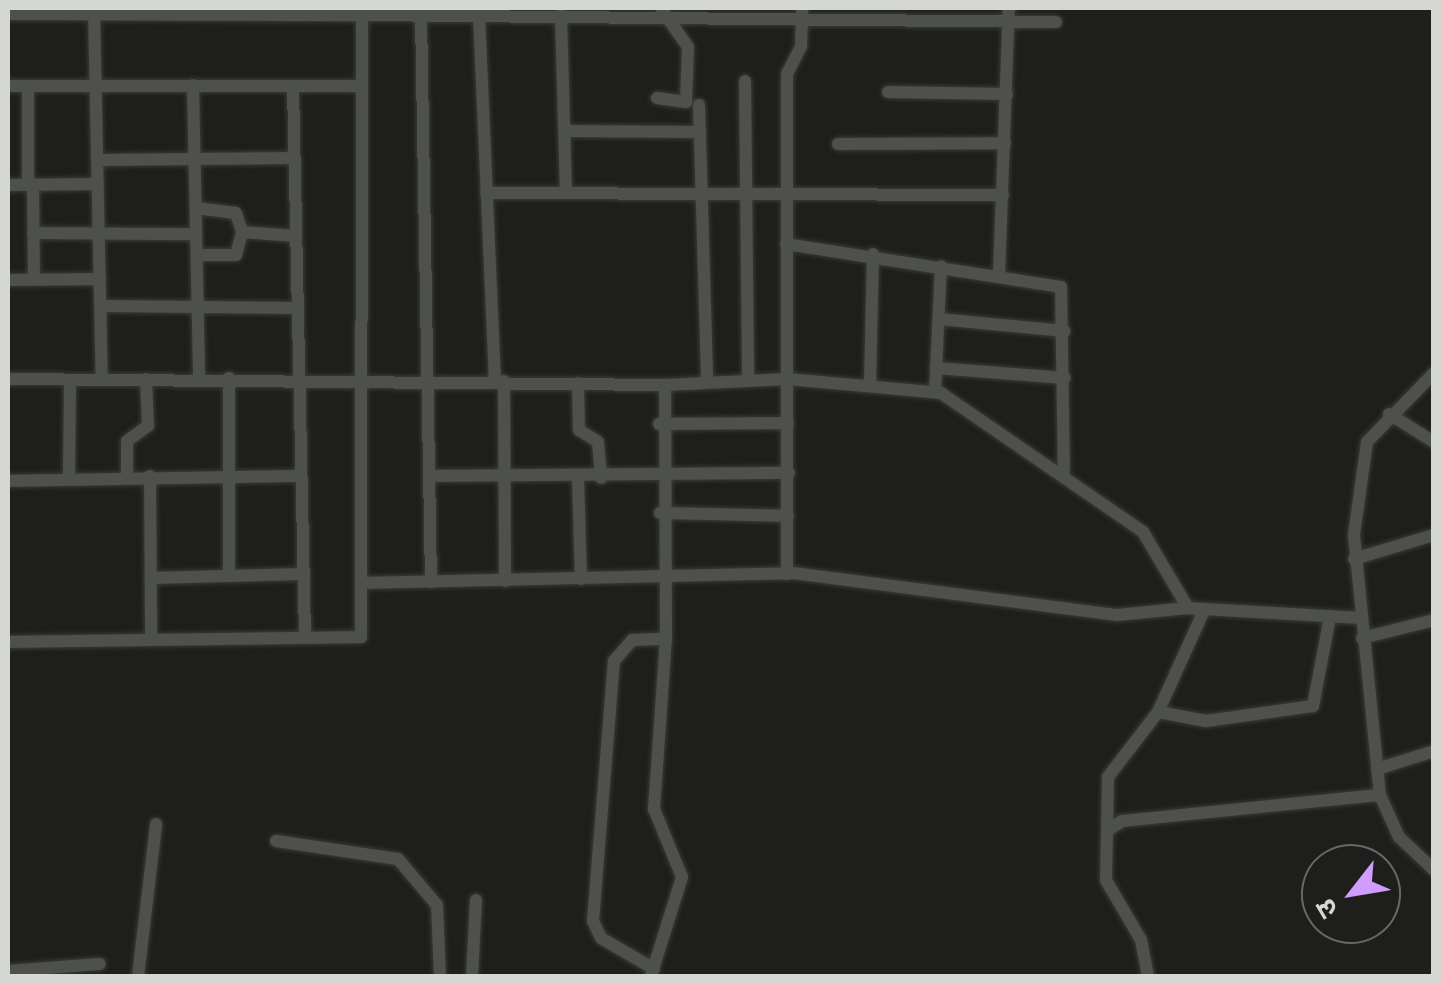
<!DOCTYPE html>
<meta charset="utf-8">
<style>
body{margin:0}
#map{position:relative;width:1441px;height:984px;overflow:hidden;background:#1e1f1c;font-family:Raleway,"Noto Sans Devanagari",sans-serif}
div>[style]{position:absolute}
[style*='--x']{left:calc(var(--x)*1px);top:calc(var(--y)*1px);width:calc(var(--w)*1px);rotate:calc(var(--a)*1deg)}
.roads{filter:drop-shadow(0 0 2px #393a38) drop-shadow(0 0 2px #393a38)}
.minor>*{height:12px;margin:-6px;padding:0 6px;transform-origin:6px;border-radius:6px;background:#4e504c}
span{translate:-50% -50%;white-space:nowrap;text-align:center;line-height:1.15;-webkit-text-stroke:10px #1e1f1c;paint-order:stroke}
.frame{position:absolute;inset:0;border:10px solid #d5d7d4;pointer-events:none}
.north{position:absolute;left:1301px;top:844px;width:100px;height:100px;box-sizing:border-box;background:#1e1f1c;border:2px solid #676966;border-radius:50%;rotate:239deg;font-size:28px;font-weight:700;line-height:40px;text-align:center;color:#d5d7d4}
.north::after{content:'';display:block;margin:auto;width:35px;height:45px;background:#d09dfe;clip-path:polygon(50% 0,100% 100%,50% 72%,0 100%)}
</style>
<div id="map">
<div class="roads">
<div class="minor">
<div style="--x:94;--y:10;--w:369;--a:88.8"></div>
<div style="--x:8;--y:14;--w:354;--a:0.2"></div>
<div style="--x:362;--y:15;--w:622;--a:90.09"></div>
<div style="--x:361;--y:637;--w:353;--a:179.2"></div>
<div style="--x:362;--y:15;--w:694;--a:0.58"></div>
<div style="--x:421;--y:15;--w:567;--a:88.99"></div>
<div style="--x:479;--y:15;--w:366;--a:87.5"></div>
<div style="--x:561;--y:15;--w:176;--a:88.4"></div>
<div style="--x:745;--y:81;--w:299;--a:89.4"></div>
<div style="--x:193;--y:85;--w:294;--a:88.8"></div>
<div style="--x:8;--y:86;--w:354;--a:0"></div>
<div style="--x:28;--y:86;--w:98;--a:90"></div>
<div style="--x:293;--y:86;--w:551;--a:88.75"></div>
<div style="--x:888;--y:92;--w:119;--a:1"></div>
<div style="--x:657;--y:98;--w:29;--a:8"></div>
<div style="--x:686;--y:102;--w:55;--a:-87.9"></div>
<div style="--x:688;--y:47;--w:45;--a:-125.1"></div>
<div style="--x:699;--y:105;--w:277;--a:88.3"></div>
<div style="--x:565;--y:131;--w:135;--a:0.4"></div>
<div style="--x:838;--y:144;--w:167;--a:-0.3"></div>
<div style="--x:98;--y:160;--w:196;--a:-0.6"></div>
<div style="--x:33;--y:184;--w:95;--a:89.4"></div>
<div style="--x:8;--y:185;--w:90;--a:-0.6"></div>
<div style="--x:486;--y:193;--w:517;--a:0.22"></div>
<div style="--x:196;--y:208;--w:40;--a:7.1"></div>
<div style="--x:236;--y:213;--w:20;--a:72"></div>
<div style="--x:33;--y:233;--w:163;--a:0.4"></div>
<div style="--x:786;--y:244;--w:278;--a:8.9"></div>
<div style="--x:1061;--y:287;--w:184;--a:89.1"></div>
<div style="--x:197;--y:255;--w:39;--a:0"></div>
<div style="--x:236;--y:255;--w:24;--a:-75"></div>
<div style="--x:242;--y:232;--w:54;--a:4.2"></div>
<div style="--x:999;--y:275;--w:267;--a:-87.9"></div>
<div style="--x:8;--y:280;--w:92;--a:-0.6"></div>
<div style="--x:101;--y:306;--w:196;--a:0.6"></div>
<div style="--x:939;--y:319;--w:126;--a:5.5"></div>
<div style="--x:936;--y:368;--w:129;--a:4.4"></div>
<div style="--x:1434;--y:373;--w:96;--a:134.2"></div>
<div style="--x:1367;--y:442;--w:94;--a:98"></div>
<div style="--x:1354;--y:535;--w:261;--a:84.3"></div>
<div style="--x:1380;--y:795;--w:46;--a:65.7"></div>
<div style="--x:1399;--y:837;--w:48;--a:43.3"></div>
<div style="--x:229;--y:378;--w:198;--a:90"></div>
<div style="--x:8;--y:379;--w:657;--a:0.52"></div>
<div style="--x:504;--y:381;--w:200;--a:89.7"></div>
<div style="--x:578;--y:383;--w:47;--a:88.8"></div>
<div style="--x:579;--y:430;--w:22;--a:32"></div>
<div style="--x:598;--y:442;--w:36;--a:85"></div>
<div style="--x:870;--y:385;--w:131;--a:-88.7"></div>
<div style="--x:935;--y:392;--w:126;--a:-87.3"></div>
<div style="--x:1389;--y:414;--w:53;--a:31.9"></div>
<div style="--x:659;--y:424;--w:129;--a:-0.4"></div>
<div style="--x:150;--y:476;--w:162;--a:89.6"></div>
<div style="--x:431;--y:476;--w:358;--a:-0.5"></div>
<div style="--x:127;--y:477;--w:36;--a:-90"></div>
<div style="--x:127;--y:441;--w:26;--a:-36"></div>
<div style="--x:148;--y:426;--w:47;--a:-92.4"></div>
<div style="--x:69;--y:478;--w:98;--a:-89.4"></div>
<div style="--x:578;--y:478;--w:101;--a:88.3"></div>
<div style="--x:8;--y:481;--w:293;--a:-1"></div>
<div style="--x:660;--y:513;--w:128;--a:1.3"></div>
<div style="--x:1354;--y:559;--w:84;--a:-16.7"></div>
<div style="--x:787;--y:574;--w:500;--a:-90"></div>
<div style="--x:787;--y:74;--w:31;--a:-63"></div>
<div style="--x:801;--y:46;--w:36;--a:-88"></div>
<div style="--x:151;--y:578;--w:152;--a:-1.5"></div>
<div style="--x:361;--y:583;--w:432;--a:-1.3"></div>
<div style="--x:793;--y:573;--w:327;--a:7.4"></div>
<div style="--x:1117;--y:615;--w:71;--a:-5.6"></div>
<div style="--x:1362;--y:638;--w:74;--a:-14"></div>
<div style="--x:1158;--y:712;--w:49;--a:10.6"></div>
<div style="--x:1206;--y:721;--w:108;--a:-8"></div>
<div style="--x:1313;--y:706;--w:91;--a:-79.2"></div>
<div style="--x:1377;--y:769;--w:60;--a:-17.5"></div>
<div style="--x:1107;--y:831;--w:54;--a:-88.9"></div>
<div style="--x:1108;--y:777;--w:82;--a:-52.4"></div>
<div style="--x:1158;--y:712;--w:107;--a:-65.6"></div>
<div style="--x:276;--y:841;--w:123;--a:8.4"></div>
<div style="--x:398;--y:859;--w:60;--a:49.7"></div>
<div style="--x:437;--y:905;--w:71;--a:87.6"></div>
<div style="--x:654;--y:969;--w:61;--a:-149.7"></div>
<div style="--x:601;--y:938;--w:19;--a:-115"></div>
<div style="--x:593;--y:921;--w:261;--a:-85.4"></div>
<div style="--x:614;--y:661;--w:28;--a:-49"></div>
<div style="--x:632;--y:640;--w:34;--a:-2"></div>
<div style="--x:8;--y:971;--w:92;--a:-4.4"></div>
<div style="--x:138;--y:976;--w:153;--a:-83.2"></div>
<div style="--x:472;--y:976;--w:76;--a:-87"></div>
<div style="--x:651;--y:976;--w:104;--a:-72.6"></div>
<div style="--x:682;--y:877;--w:74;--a:-112.4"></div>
<div style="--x:654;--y:809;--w:170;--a:-86"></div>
<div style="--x:666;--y:639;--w:254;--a:-90.2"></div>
<div style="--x:665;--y:385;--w:123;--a:-2.8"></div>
<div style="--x:788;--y:379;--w:154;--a:5.2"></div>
<div style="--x:941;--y:393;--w:245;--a:34.5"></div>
<div style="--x:1143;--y:532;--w:88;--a:59.4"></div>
<div style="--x:1188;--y:608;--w:171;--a:3.3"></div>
<div style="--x:1148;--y:976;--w:37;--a:-101"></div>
<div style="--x:1141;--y:940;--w:69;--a:-120.3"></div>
<div style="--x:1106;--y:880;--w:49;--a:-88.8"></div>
<div style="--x:1107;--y:831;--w:18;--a:-34"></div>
<div style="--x:1122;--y:821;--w:259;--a:-5.8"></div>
</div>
</div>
<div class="frame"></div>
<div class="north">उ</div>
</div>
